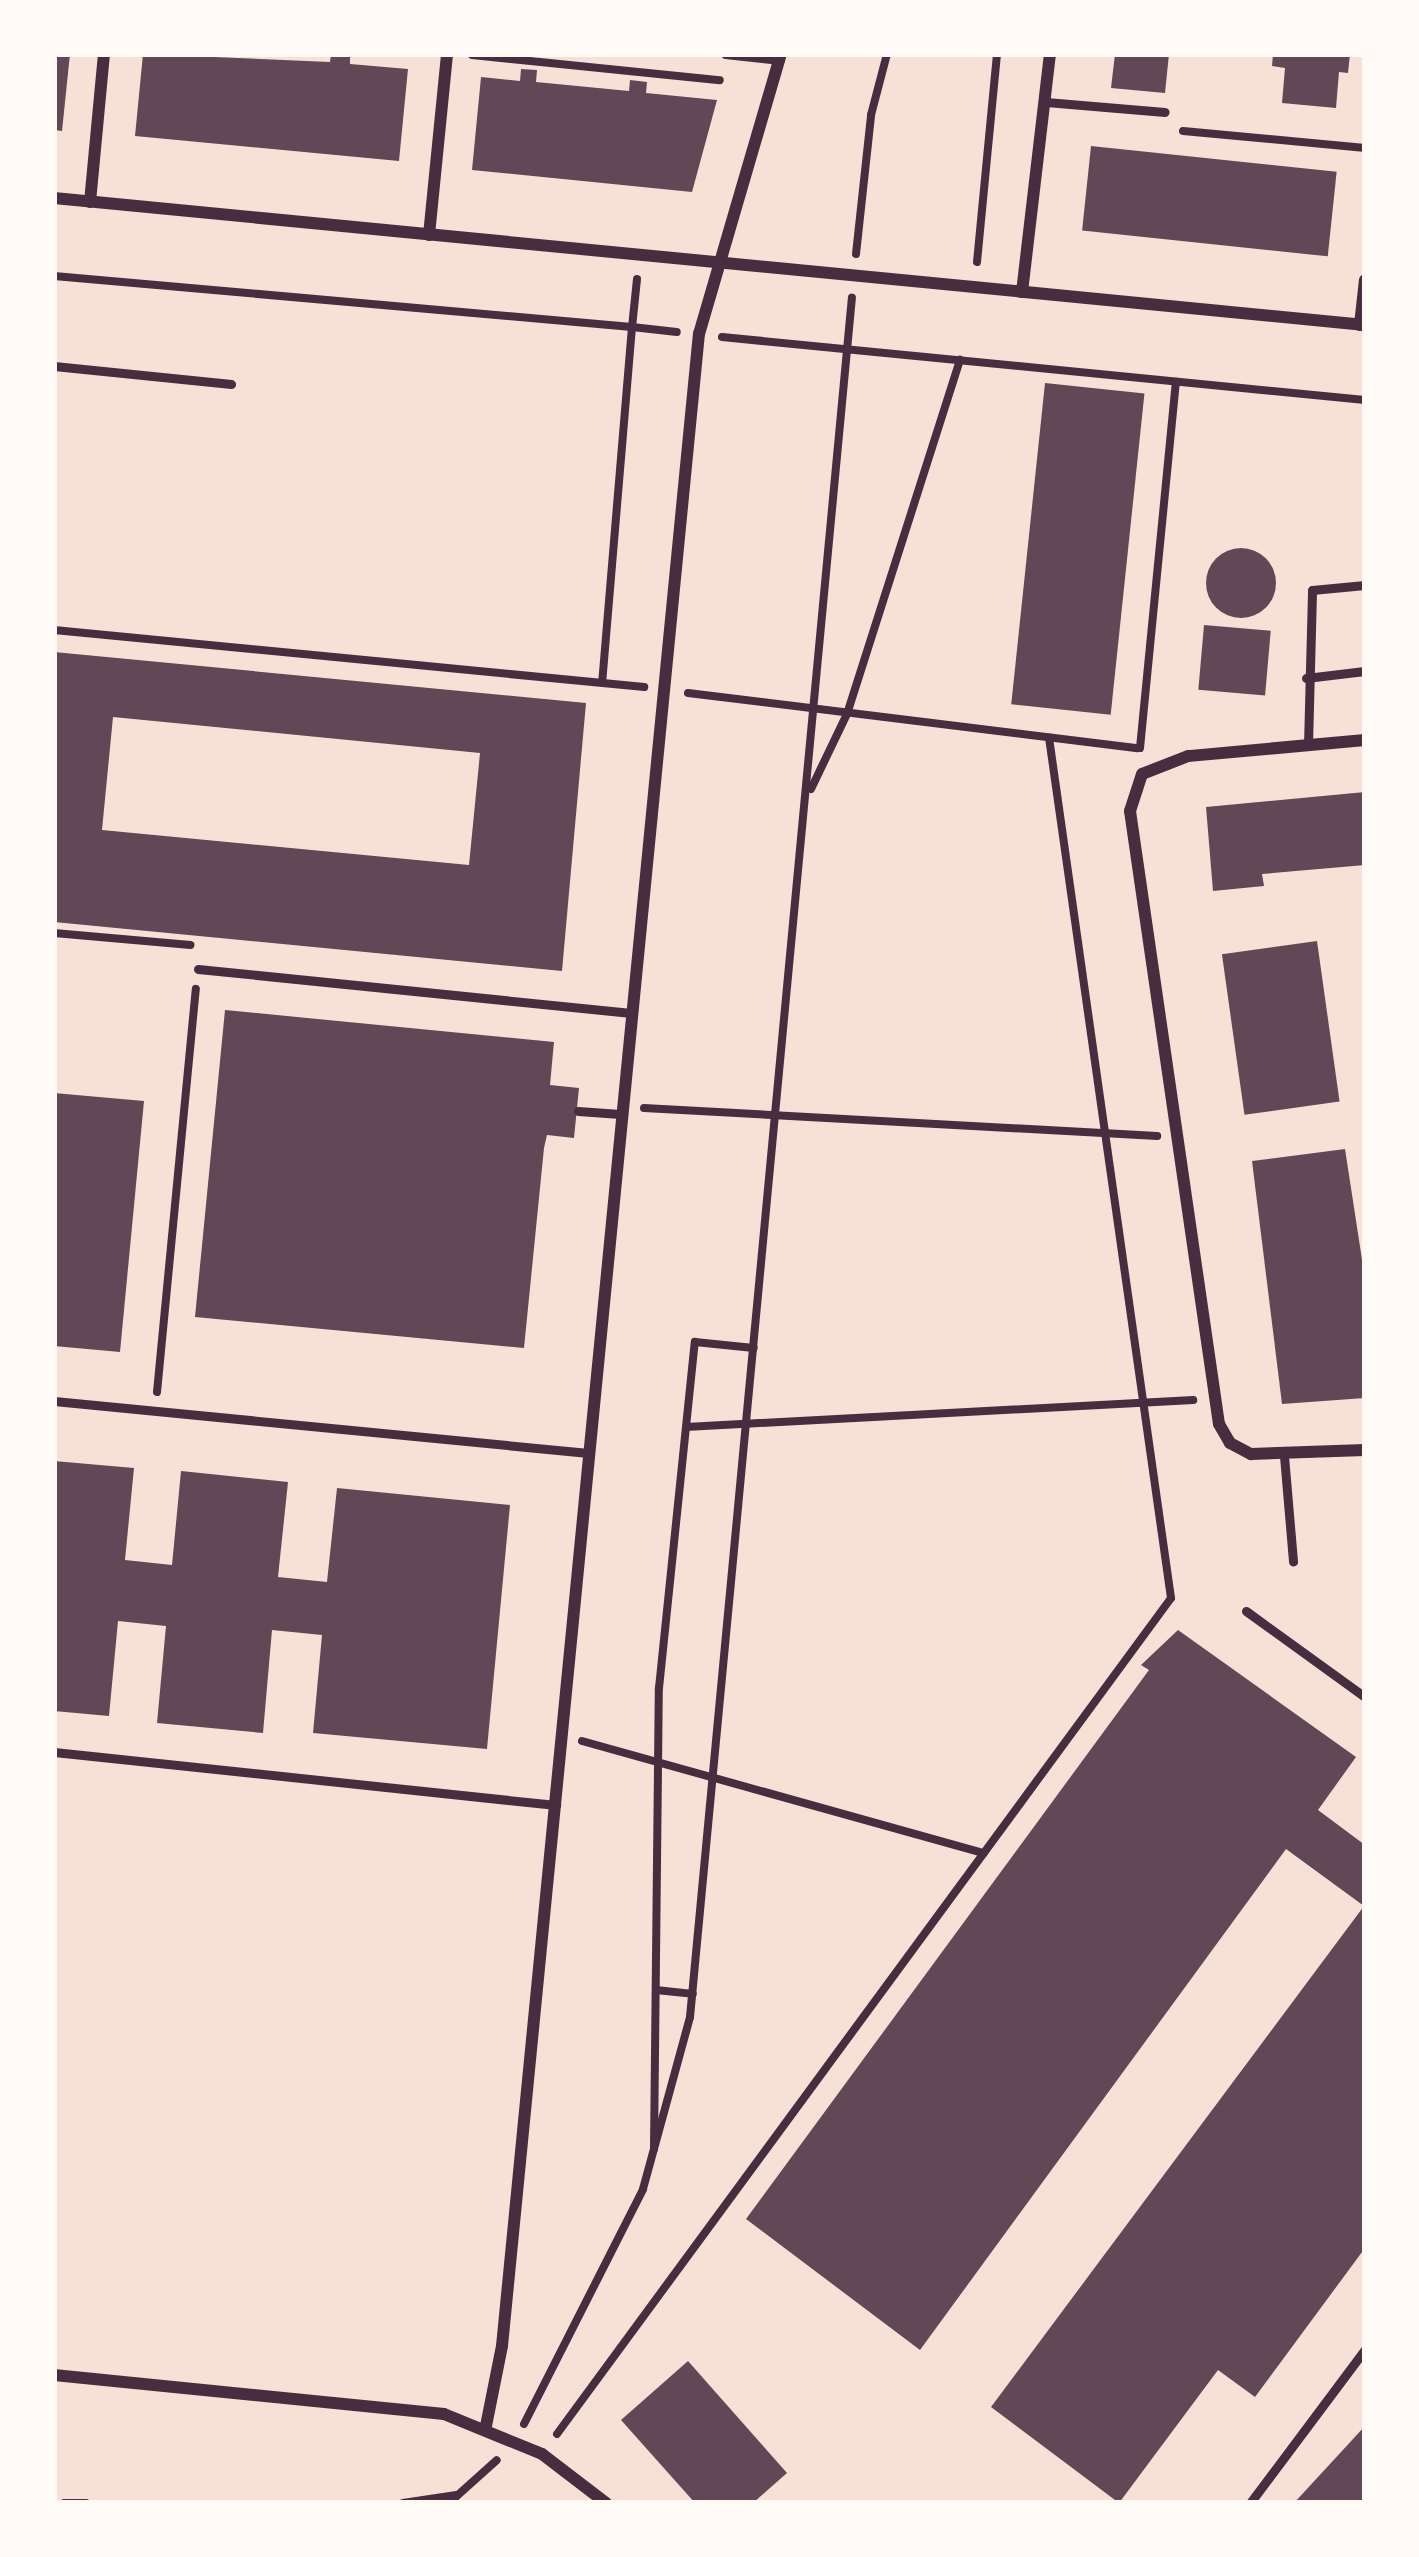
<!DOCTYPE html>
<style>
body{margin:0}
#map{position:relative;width:1419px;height:2557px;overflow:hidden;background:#f7e1d7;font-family:"Archivo Narrow",sans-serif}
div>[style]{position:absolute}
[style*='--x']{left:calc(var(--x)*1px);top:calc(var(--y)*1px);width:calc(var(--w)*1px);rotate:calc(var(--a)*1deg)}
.building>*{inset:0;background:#644757;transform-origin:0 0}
.round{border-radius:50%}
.path>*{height:8px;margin:-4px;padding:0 4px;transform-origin:4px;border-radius:4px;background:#4a2c40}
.service>*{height:9px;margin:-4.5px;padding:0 4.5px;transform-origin:4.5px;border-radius:4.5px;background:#4a2c40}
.minor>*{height:12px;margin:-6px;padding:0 6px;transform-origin:6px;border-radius:6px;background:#4a2c40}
span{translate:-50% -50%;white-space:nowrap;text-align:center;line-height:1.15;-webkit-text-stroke:12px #fffaf5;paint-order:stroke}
.frame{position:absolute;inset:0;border:57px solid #fffaf5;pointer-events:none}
</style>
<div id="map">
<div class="building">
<div style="clip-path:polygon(54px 54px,70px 54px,62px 131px,54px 130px)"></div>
<div style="clip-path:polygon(143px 54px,330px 62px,331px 54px,350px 54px,350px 64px,408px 69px,399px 161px,135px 136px)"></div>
<div style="clip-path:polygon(1115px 54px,1169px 54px,1165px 93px,1111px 88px)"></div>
<div style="clip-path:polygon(1273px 54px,1350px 54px,1348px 73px,1339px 72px,1336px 108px,1282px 103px,1285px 68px,1272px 66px)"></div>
<div style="clip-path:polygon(521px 69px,537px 70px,536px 82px,629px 91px,630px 80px,647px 82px,646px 93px,717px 100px,692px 192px,472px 170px,481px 77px,520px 81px)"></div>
<div style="left:1091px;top:146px;width:247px;height:85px;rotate:6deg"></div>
<div style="left:1045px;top:383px;width:100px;height:323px;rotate:6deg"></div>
<div class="round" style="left:1206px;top:548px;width:70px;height:70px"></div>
<div style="left:1204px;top:625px;width:67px;height:65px;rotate:5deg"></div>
<div style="clip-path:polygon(evenodd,54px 652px,586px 703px,562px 971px,54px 922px,54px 652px,113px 717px,480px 753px,469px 865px,102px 830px,113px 717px)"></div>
<div style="clip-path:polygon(1365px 792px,1365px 865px,1262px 874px,1264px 886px,1213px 891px,1206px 807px)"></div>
<div style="left:1317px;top:941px;width:162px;height:96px;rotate:82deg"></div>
<div style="clip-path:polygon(225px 1010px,554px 1042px,550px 1085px,579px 1088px,574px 1138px,547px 1135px,544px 1148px,524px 1348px,195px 1317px)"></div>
<div style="clip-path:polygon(54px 1093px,144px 1101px,120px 1352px,54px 1346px)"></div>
<div style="clip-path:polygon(1345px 1149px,1365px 1279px,1365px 1398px,1282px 1404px,1252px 1161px)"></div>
<div style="clip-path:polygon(54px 1461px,134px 1468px,125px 1560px,172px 1565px,181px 1471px,288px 1482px,278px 1577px,327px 1582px,337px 1488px,510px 1505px,487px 1749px,313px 1733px,322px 1635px,272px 1630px,263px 1733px,157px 1723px,166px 1626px,118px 1621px,109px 1716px,54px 1711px)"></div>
<div style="clip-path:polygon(1178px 1630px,1356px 1757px,1318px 1810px,1365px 1845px,1365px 2248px,1255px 2397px,1218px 2370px,1119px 2503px,991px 2407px,1364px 1906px,1286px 1849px,920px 2350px,746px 2219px,1149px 1670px,1141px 1665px)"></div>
<div style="clip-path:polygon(688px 2361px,787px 2473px,753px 2503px,695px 2503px,621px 2420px)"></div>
<div style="clip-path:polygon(1365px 2426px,1365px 2503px,1294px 2503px)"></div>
</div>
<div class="path">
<div style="--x:472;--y:55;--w:249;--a:5.8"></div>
<div style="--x:1183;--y:131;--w:183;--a:5.3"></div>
<div style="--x:856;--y:254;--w:140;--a:-83.8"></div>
<div style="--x:871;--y:115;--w:63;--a:-75.3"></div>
<div style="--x:977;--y:262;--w:209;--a:-84.5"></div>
<div style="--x:54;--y:276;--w:580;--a:5.04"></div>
<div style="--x:632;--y:327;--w:356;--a:94.8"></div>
<div style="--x:637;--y:279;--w:48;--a:95.9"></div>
<div style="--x:632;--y:327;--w:45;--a:6.3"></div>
<div style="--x:722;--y:337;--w:646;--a:5.6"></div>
<div style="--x:54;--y:630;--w:593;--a:5.52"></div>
<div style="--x:688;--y:693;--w:453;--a:7"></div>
<div style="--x:1140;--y:748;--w:368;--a:-84.4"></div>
<div style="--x:811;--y:789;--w:83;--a:-64.4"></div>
<div style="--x:847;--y:714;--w:372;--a:-72.3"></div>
<div style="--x:54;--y:933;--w:137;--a:5"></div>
<div style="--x:644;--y:1108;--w:514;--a:3.12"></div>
<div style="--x:157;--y:1392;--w:405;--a:-84.5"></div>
<div style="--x:686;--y:1427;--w:508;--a:-3.05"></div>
<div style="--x:582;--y:1741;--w:417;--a:15.6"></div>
<div style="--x:656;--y:1990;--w:37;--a:6"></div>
<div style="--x:654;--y:2149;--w:461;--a:-89.4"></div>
<div style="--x:659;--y:1688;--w:348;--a:-84.1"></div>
<div style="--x:695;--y:1342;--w:59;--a:5.8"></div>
<div style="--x:524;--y:2424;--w:263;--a:-63.1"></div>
<div style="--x:643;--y:2189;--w:178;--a:-74.7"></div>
<div style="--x:690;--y:2017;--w:1727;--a:-84.62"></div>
<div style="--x:557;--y:2434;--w:1037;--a:-53.7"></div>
<div style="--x:1171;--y:1598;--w:869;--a:-98.07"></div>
<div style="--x:64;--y:2503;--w:22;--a:0"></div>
<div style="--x:403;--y:2503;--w:54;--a:-8.6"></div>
<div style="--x:449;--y:2503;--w:64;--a:-41.9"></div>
</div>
<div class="service">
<div style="--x:725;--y:54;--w:55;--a:6.2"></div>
<div style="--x:1046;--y:102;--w:119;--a:4.8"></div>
<div style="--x:54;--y:366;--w:178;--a:5.8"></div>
<div style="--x:1306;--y:678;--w:59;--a:-6.8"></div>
<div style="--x:1308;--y:745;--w:155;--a:-88.5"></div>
<div style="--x:1312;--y:590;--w:53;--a:-5.4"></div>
<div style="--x:198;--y:969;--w:433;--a:5.8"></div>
<div style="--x:578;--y:1111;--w:42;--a:4.1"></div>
<div style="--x:54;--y:1401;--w:537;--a:5.56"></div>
<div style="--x:1284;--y:1456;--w:106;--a:85.1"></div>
<div style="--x:1246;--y:1611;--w:147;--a:35.9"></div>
<div style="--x:54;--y:1752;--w:505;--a:6.03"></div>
<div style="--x:1250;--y:2503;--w:192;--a:-53.2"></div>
</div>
<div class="minor">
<div style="--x:54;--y:198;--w:1317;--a:5.53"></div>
<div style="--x:90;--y:202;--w:149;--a:-84.6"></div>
<div style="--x:429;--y:235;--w:182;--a:-84.3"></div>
<div style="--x:1022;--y:292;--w:240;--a:-83.3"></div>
<div style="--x:1360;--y:325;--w:45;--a:-83.7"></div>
<div style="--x:1365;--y:740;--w:178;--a:174.8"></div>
<div style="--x:1188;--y:756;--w:49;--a:158.6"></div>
<div style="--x:1142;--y:774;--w:39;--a:108"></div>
<div style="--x:1130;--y:811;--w:619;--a:81.74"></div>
<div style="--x:1219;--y:1424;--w:22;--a:60"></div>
<div style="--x:1230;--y:1443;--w:24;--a:28"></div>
<div style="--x:1251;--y:1454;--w:114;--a:-2"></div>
<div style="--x:54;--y:2375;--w:392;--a:5.7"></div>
<div style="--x:444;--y:2414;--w:106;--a:22.2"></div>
<div style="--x:542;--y:2454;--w:81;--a:37.4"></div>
<div style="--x:486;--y:2426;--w:82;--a:-78.7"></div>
<div style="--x:502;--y:2346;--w:2022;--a:-84.41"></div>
<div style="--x:699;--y:334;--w:292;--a:-73.7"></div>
</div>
<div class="frame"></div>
</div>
